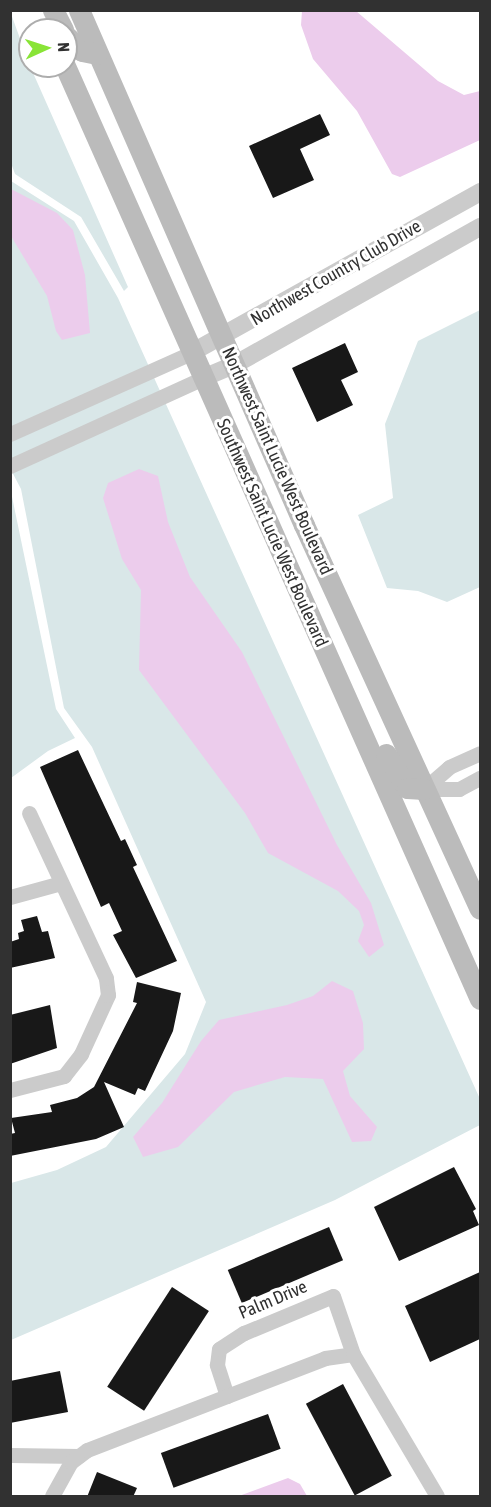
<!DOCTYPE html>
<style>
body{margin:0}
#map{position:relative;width:491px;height:1507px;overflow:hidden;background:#fff;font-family:"Asap Condensed",sans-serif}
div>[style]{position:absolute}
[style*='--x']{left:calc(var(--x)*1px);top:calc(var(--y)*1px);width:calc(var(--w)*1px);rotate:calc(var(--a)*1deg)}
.green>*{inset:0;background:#d9e7e8}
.water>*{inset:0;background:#ecccec}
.building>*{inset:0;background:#181818;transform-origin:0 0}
.minor>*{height:15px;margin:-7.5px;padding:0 7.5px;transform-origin:7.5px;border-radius:7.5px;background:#cbcbcb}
.tertiary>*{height:18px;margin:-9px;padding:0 9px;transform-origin:9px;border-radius:9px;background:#cbcbcb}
.secondary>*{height:21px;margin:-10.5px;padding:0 10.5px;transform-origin:10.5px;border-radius:10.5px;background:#bbb}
span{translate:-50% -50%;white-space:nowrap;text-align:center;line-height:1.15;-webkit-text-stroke:6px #fff;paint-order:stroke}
.street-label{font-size:18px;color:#313131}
.frame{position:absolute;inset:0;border:12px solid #313131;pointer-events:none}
.north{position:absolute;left:18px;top:18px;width:60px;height:60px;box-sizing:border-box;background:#fff;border:2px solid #adadad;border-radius:50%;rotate:87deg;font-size:16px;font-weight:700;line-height:24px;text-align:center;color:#313131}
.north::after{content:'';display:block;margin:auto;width:21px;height:27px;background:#89e437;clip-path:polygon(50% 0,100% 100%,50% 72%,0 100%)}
</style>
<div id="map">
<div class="green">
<div style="clip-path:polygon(10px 11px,30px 66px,128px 287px,124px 291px,81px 217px,15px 174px,11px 163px)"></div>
<div style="clip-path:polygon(11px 181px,74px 221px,118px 298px,480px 1099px,480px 1125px,335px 1200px,11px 1340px,11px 1183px,57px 1170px,106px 1147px,185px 1054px,206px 1002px,92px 747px,64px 708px,21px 489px,11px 470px)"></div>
<div style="clip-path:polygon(480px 310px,480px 587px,447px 602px,418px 591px,387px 588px,358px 515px,393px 498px,385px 424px,418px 341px)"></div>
<div style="clip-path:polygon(10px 487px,56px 709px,75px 738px,48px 751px,11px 778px)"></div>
</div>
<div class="water">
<div style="clip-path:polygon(302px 11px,356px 11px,438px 81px,464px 95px,480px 91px,480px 140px,400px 177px,392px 174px,357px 111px,313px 59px,301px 25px)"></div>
<div style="clip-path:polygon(11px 189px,57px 213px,73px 230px,85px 275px,90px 333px,62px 340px,56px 331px,47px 296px,11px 236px)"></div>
<div style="clip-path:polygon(139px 469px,158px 476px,168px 522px,190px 577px,242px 652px,337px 845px,371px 903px,384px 945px,369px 957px,358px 941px,364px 925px,359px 911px,338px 891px,268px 853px,245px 813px,139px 670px,141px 590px,122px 559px,103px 498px,108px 483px)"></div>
<div style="clip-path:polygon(332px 981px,353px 991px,363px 1023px,364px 1049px,343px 1071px,350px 1096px,377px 1127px,371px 1141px,352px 1142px,323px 1079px,285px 1077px,234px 1092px,178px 1147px,143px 1157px,133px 1137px,162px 1103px,201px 1041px,219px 1020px,287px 1005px,313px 996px)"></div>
<div style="clip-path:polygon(288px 1478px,300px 1484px,307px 1496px,239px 1496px)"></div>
</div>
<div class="building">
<div style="clip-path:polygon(320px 114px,330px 135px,300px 149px,314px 180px,273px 198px,249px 146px)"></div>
<div style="clip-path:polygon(345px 343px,358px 372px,341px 380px,353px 405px,317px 422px,292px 368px)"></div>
<div style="clip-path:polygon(78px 750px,121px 841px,125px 839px,137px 865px,133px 867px,177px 961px,136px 978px,113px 935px,122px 931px,109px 903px,101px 907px,40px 767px)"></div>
<div style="clip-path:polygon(37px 916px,42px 932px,48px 931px,55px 958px,10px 968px,10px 942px,19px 939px,18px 933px,24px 931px,21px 920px)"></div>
<div style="clip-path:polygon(137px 982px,181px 993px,173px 1031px,145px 1091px,138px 1088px,135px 1095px,104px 1082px,124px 1127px,96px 1139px,10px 1156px,10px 1134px,15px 1133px,11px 1118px,52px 1112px,50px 1105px,77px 1098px,94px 1087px,137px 1003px,133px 1002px)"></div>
<div style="clip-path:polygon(50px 1005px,57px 1048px,10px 1064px,10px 1015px)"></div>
<div style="clip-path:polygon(454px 1167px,476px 1209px,473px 1211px,479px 1225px,399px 1261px,374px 1207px)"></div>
<div style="left:329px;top:1227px;width:36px;height:110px;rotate:67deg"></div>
<div style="clip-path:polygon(480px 1272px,480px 1339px,430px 1362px,405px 1306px)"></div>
<div style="left:172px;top:1287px;width:44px;height:119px;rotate:33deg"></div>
<div style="clip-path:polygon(60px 1371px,68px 1412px,10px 1423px,10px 1381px)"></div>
<div style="left:343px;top:1384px;width:104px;height:42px;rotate:62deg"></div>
<div style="left:268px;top:1414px;width:37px;height:114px;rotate:70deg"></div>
<div style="clip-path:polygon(97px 1472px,137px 1488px,133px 1497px,87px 1497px)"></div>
</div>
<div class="minor">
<div style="--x:10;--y:434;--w:198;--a:-24.1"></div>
<div style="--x:10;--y:466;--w:212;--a:-24.5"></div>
<div style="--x:424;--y:789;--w:33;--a:-41"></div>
<div style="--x:449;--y:767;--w:34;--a:-24"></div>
<div style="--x:424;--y:789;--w:35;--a:0"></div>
<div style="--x:459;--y:789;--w:24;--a:-28"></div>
<div style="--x:10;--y:897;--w:53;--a:-15.4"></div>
<div style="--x:10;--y:1090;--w:56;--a:-14.5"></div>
<div style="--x:64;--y:1076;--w:28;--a:-52"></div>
<div style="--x:81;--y:1054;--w:65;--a:-65.4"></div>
<div style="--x:108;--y:995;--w:17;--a:-97"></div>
<div style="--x:106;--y:978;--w:182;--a:-115"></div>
<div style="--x:227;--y:1396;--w:33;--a:-108"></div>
<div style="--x:217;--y:1365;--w:16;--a:-83"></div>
<div style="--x:219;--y:1349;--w:30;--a:-33"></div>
<div style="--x:244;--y:1333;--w:96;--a:-22.6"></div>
<div style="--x:333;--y:1296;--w:61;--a:71"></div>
<div style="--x:10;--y:1455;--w:69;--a:0.8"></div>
<div style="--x:52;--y:1496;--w:39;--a:-61"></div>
<div style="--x:71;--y:1462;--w:20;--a:-37"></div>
<div style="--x:87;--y:1450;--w:255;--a:-21.1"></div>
<div style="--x:325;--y:1358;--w:28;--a:-8"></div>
<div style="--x:353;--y:1354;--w:165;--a:59.4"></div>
</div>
<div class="tertiary">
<div style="--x:191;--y:353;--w:331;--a:-29.1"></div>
<div style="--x:203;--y:378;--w:34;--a:-23"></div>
<div style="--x:234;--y:365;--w:282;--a:-29.3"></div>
</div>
<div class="secondary">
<div style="--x:53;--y:10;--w:22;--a:63"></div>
<div style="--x:79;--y:10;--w:562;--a:66.4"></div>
<div style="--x:304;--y:525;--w:422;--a:65.4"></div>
<div style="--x:66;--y:36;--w:22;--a:43"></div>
<div style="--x:82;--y:51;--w:15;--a:11"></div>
<div style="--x:65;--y:66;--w:1021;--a:66.02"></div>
<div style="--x:386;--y:754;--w:40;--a:58"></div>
<div style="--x:407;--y:788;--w:17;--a:3"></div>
</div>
<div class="street-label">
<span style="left:336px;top:273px;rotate:-30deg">Northwest Country Club Drive</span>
<span style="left:277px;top:461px;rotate:66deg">Northwest Saint Lucie West Boulevard</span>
<span style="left:272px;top:533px;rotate:66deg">Southwest Saint Lucie West Boulevard</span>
<span style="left:273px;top:1300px;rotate:-23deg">Palm Drive</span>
</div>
<div class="frame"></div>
<div class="north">N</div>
</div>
